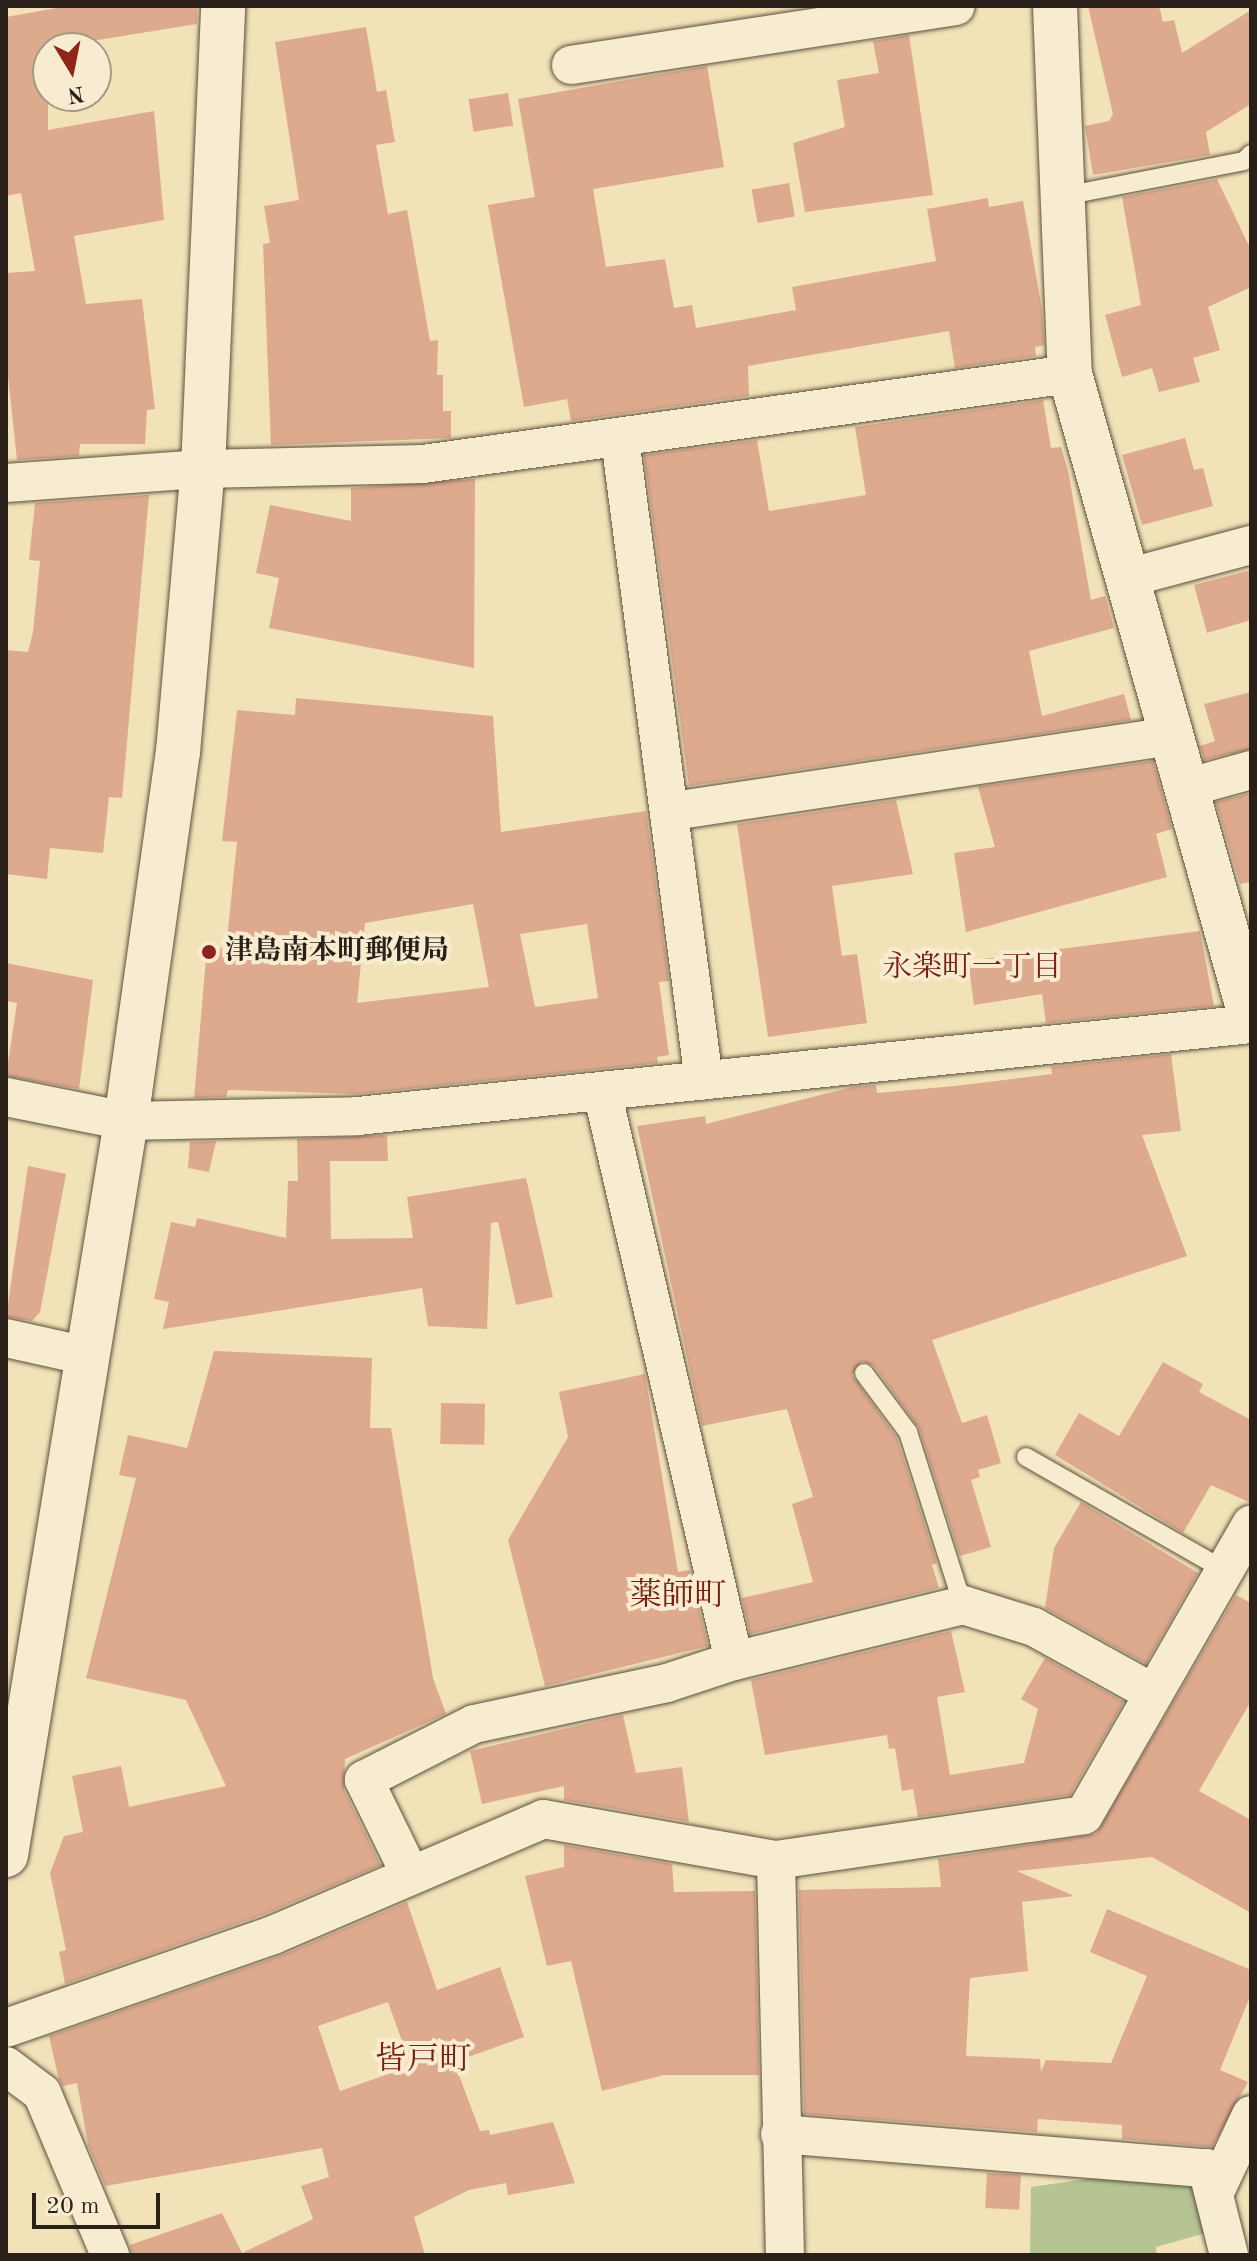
<!DOCTYPE html>
<meta charset="utf-8">
<style>
body{margin:0}
#map{position:relative;width:1257px;height:2261px;overflow:hidden;background:#f2e2b7;font-family:"Old Standard TT","Noto Serif JP",serif}
div>[style]{position:absolute}
[style*='--x']{left:calc(var(--x)*1px);top:calc(var(--y)*1px);width:calc(var(--w)*1px);rotate:calc(var(--a)*1deg)}
.green>*{inset:0;background:#b5c492}
.building>*{inset:0;background:#deaa8e;transform-origin:0 0}
.roads{filter:drop-shadow(0 0 2px #5c5040) drop-shadow(0 0 2px #5c5040)}
.lane>*{height:18px;margin:-9px;padding:0 9px;transform-origin:9px;border-radius:9px;background:#f7ecd0}
.street>*{height:38px;margin:-19px;padding:0 19px;transform-origin:19px;border-radius:19px;background:#f7ecd0}
.secondary>*{height:44px;margin:-22px;padding:0 22px;transform-origin:22px;border-radius:22px;background:#f7ecd0}
.dots>*{width:22px;height:22px;translate:-50% -50%;box-sizing:border-box;border:4px solid #f7ecd0;border-radius:50%}
span{translate:-50% -50%;white-space:nowrap;text-align:center;line-height:1.15;-webkit-text-stroke:8px #f7ecd0;paint-order:stroke}
.poi-label{font-size:28px;color:#2a1f19;font-weight:700}
.left{translate:0 -50%;text-align:left}
.neighbourhood-label{font-size:30px;color:#7a1f14}
.quarter-label{font-size:32px;color:#7a1f14}
.frame{position:absolute;inset:0;border:8px solid #2a1f19;pointer-events:none}
.north{position:absolute;left:32px;top:32px;width:80px;height:80px;box-sizing:border-box;background:#f7ecd0;border:2px solid #a59a87;border-radius:50%;rotate:170deg;font-size:22px;font-weight:700;line-height:32px;text-align:center;color:#2a1f19}
.north::after{content:'';display:block;margin:auto;width:28px;height:36px;background:#8f2418;clip-path:polygon(50% 0,100% 100%,50% 72%,0 100%)}
.scale{position:absolute;left:32px;top:2193px;width:128px;height:36px;box-sizing:border-box;border:4px solid #2a1f19;border-top:0;padding-left:10px;font-size:24px;line-height:28px;white-space:nowrap;color:#2a1f19;-webkit-text-stroke:6px #f7ecd0;paint-order:stroke}
</style>
<div id="map">
<div class="green">
<div style="clip-path:polygon(1101px 2177px,1193px 2183px,1209px 2232px,1156px 2247px,1157px 2255px,1030px 2255px,1031px 2187px)"></div>
</div>
<div class="building">
<div style="clip-path:polygon(68px 6px,197px 6px,197px 24px,48px 48px,48px 130px,154px 111px,164px 220px,74px 236px,86px 304px,142px 299px,155px 409px,147px 410px,145px 444px,80px 444px,79px 456px,17px 460px,6px 358px,6px 273px,35px 271px,21px 193px,6px 196px,6px 17px)"></div>
<div style="clip-path:polygon(1088px 6px,1159px 6px,1163px 22px,1174px 20px,1182px 53px,1251px 10px,1251px 104px,1206px 132px,1210px 155px,1093px 175px,1085px 126px,1109px 121px,1113px 114px)"></div>
<div style="clip-path:polygon(366px 27px,377px 92px,386px 90px,395px 142px,376px 145px,388px 214px,407px 210px,430px 341px,438px 340px,437px 375px,443px 375px,443px 411px,451px 411px,451px 438px,271px 445px,263px 244px,270px 243px,264px 206px,299px 200px,275px 42px)"></div>
<div style="clip-path:polygon(909px 35px,933px 195px,805px 212px,793px 143px,845px 127px,837px 80px,879px 73px,873px 41px)"></div>
<div style="clip-path:polygon(707px 66px,724px 167px,593px 189px,606px 267px,665px 259px,674px 308px,692px 305px,696px 328px,796px 310px,792px 287px,936px 261px,927px 209px,988px 198px,989px 207px,1023px 201px,1042px 309px,1044px 345px,1035px 347px,1036px 356px,955px 368px,949px 331px,748px 366px,749px 396px,571px 421px,567px 399px,524px 407px,488px 205px,535px 197px,518px 99px)"></div>
<div style="left:508px;top:93px;width:33px;height:40px;rotate:81deg"></div>
<div style="clip-path:polygon(1217px 179px,1251px 250px,1251px 287px,1208px 307px,1220px 350px,1193px 358px,1200px 382px,1159px 392px,1152px 368px,1122px 377px,1105px 315px,1141px 305px,1122px 197px)"></div>
<div style="left:789px;top:183px;width:34px;height:38px;rotate:80deg"></div>
<div style="clip-path:polygon(1043px 400px,1051px 448px,1061px 447px,1068px 470px,1091px 600px,1105px 596px,1114px 628px,1029px 651px,1042px 716px,1124px 694px,1131px 720px,689px 786px,644px 455px,757px 440px,769px 511px,866px 495px,855px 427px)"></div>
<div style="clip-path:polygon(1185px 438px,1194px 470px,1203px 468px,1213px 506px,1142px 525px,1122px 455px)"></div>
<div style="clip-path:polygon(475px 479px,474px 668px,269px 628px,279px 578px,256px 573px,270px 505px,351px 521px,351px 488px)"></div>
<div style="clip-path:polygon(149px 495px,122px 798px,109px 797px,103px 853px,50px 848px,47px 879px,6px 874px,6px 650px,28px 652px,33px 632px,40px 561px,29px 560px,35px 503px)"></div>
<div style="clip-path:polygon(1251px 570px,1251px 620px,1207px 633px,1194px 585px)"></div>
<div style="clip-path:polygon(1251px 692px,1251px 749px,1204px 760px,1200px 746px,1215px 741px,1204px 704px)"></div>
<div style="clip-path:polygon(evenodd,296px 698px,493px 716px,501px 832px,646px 811px,669px 981px,659px 982px,669px 1055px,657px 1057px,658px 1063px,357px 1094px,228px 1090px,226px 1097px,194px 1098px,207px 947px,226px 949px,237px 842px,222px 841px,237px 710px,295px 715px,296px 698px,473px 904px,489px 987px,357px 1003px,365px 923px,473px 904px,296px 698px,587px 924px,598px 998px,535px 1007px,520px 934px,587px 924px)"></div>
<div style="clip-path:polygon(1153px 761px,1172px 829px,1156px 834px,1167px 877px,966px 932px,954px 853px,995px 847px,978px 787px)"></div>
<div style="clip-path:polygon(1251px 793px,1251px 882px,1240px 884px,1216px 802px)"></div>
<div style="clip-path:polygon(896px 800px,913px 874px,832px 886px,842px 956px,857px 954px,867px 1023px,768px 1037px,737px 824px)"></div>
<div style="clip-path:polygon(1200px 931px,1214px 1006px,1046px 1023px,1042px 994px,974px 1005px,968px 961px)"></div>
<div style="clip-path:polygon(6px 963px,93px 980px,79px 1089px,6px 1076px,17px 1003px,6px 1001px)"></div>
<div style="clip-path:polygon(1171px 1054px,1181px 1131px,1142px 1135px,1187px 1256px,932px 1340px,962px 1423px,987px 1415px,1001px 1463px,978px 1470px,980px 1477px,971px 1480px,991px 1547px,960px 1556px,919px 1428px,874px 1366px,862px 1361px,852px 1375px,897px 1438px,937px 1563px,932px 1565px,939px 1588px,750px 1634px,742px 1598px,813px 1582px,792px 1504px,813px 1497px,787px 1409px,702px 1426px,637px 1126px,705px 1116px,706px 1124px,852px 1087px,876px 1085px,877px 1093px,955px 1086px,1052px 1074px,1051px 1067px)"></div>
<div style="clip-path:polygon(387px 1135px,388px 1161px,330px 1161px,331px 1239px,413px 1238px,407px 1197px,526px 1178px,553px 1297px,516px 1305px,498px 1222px,491px 1223px,487px 1329px,428px 1326px,422px 1288px,163px 1329px,169px 1302px,154px 1299px,171px 1222px,195px 1227px,197px 1218px,286px 1238px,288px 1181px,298px 1181px,297px 1139px)"></div>
<div style="clip-path:polygon(216px 1141px,209px 1172px,188px 1168px,190px 1142px)"></div>
<div style="clip-path:polygon(28px 1166px,66px 1174px,40px 1312px,32px 1321px,6px 1317px)"></div>
<div style="clip-path:polygon(214px 1351px,372px 1358px,370px 1428px,391px 1428px,433px 1678px,446px 1714px,345px 1759px,344px 1790px,381px 1865px,265px 1914px,65px 1984px,59px 1952px,66px 1950px,50px 1873px,64px 1836px,83px 1832px,72px 1776px,121px 1766px,129px 1807px,226px 1786px,186px 1700px,86px 1678px,136px 1478px,119px 1475px,128px 1435px,187px 1448px)"></div>
<div style="clip-path:polygon(1163px 1362px,1203px 1384px,1199px 1392px,1251px 1420px,1251px 1503px,1211px 1485px,1183px 1533px,1055px 1455px,1079px 1413px,1119px 1436px)"></div>
<div style="clip-path:polygon(645px 1374px,678px 1572px,690px 1570px,708px 1646px,545px 1686px,508px 1540px,568px 1437px,559px 1392px)"></div>
<div style="left:441px;top:1403px;width:44px;height:41px;rotate:1deg"></div>
<div style="clip-path:polygon(1081px 1502px,1198px 1573px,1146px 1664px,1045px 1608px,1054px 1548px)"></div>
<div style="clip-path:polygon(1236px 1595px,1251px 1603px,1251px 1701px,1199px 1791px,1251px 1820px,1251px 1913px,1152px 1857px,1017px 1871px,1074px 1896px,1022px 1902px,1028px 1971px,970px 1978px,966px 2056px,1040px 2059px,1041px 2072px,1046px 2060px,1111px 2063px,1147px 1976px,1090px 1952px,1107px 1909px,1251px 1970px,1251px 1994px,1220px 2070px,1248px 2082px,1212px 2147px,1122px 2139px,1122px 2125px,1038px 2119px,1037px 2132px,804px 2114px,799px 1890px,941px 1887px,938px 1859px,1096px 1834px)"></div>
<div style="clip-path:polygon(951px 1631px,965px 1692px,937px 1697px,950px 1775px,1024px 1763px,1038px 1709px,1021px 1699px,1045px 1658px,1124px 1702px,1070px 1795px,918px 1817px,913px 1789px,902px 1791px,895px 1748px,889px 1749px,887px 1735px,765px 1755px,751px 1680px)"></div>
<div style="clip-path:polygon(623px 1715px,636px 1773px,682px 1767px,689px 1822px,564px 1800px,564px 1786px,482px 1804px,470px 1751px)"></div>
<div style="clip-path:polygon(564px 1845px,672px 1864px,674px 1892px,755px 1891px,759px 2075px,664px 2075px,602px 2091px,571px 1961px,547px 1966px,525px 1876px,564px 1867px)"></div>
<div style="clip-path:polygon(evenodd,407px 1902px,437px 1990px,500px 1967px,524px 2037px,454px 2062px,480px 2131px,489px 2130px,490px 2135px,553px 2122px,575px 2183px,508px 2195px,506px 2183px,469px 2190px,414px 2217px,425px 2255px,132px 2255px,130px 2245px,222px 2213px,242px 2253px,313px 2219px,301px 2186px,329px 2177px,322px 2148px,105px 2186px,88px 2145px,77px 2083px,63px 2086px,59px 2080px,49px 2036px,280px 1956px,407px 1902px,388px 2002px,411px 2066px,340px 2091px,318px 2026px,388px 2002px)"></div>
<div style="left:987px;top:2173px;width:34px;height:35px;rotate:3deg"></div>
</div>
<div class="roads">
<div class="lane">
<div style="--x:1064;--y:196;--w:183;--a:-11"></div>
<div style="--x:1244;--y:161;--w:10;--a:-45"></div>
<div style="--x:864;--y:1373;--w:74;--a:53.3"></div>
<div style="--x:908;--y:1432;--w:182;--a:72.4"></div>
<div style="--x:1026;--y:1457;--w:226;--a:29.7"></div>
</div>
<div class="street">
<div style="--x:571;--y:65;--w:389;--a:-8.7"></div>
<div style="--x:620;--y:439;--w:647;--a:82.55"></div>
<div style="--x:6;--y:483;--w:197;--a:-4.1"></div>
<div style="--x:203;--y:469;--w:220;--a:-1.3"></div>
<div style="--x:423;--y:464;--w:653;--a:-7.92"></div>
<div style="--x:1127;--y:578;--w:128;--a:-14.9"></div>
<div style="--x:1186;--y:788;--w:67;--a:-15.5"></div>
<div style="--x:673;--y:811;--w:504;--a:-8.56"></div>
<div style="--x:602;--y:1091;--w:585;--a:76.96"></div>
<div style="--x:6;--y:1097;--w:122;--a:11.3"></div>
<div style="--x:126;--y:1121;--w:232;--a:-1.2"></div>
<div style="--x:358;--y:1116;--w:898;--a:-5.88"></div>
<div style="--x:6;--y:1338;--w:83;--a:12.5"></div>
<div style="--x:776;--y:1860;--w:395;--a:88.7"></div>
<div style="--x:410;--y:1874;--w:105;--a:-116.1"></div>
<div style="--x:364;--y:1780;--w:123;--a:-27"></div>
<div style="--x:474;--y:1724;--w:197;--a:-12"></div>
<div style="--x:667;--y:1683;--w:71;--a:-18.2"></div>
<div style="--x:734;--y:1661;--w:236;--a:-13.7"></div>
<div style="--x:963;--y:1605;--w:74;--a:17.2"></div>
<div style="--x:1034;--y:1627;--w:136;--a:29"></div>
<div style="--x:6;--y:2028;--w:283;--a:-19.2"></div>
<div style="--x:273;--y:1935;--w:294;--a:-23.2"></div>
<div style="--x:543;--y:1819;--w:237;--a:10"></div>
<div style="--x:776;--y:1860;--w:311;--a:-8.3"></div>
<div style="--x:1084;--y:1815;--w:335;--a:-60.1"></div>
<div style="--x:6;--y:2066;--w:45;--a:36.9"></div>
<div style="--x:42;--y:2093;--w:176;--a:67.2"></div>
<div style="--x:780;--y:2134;--w:428;--a:4.6"></div>
<div style="--x:1207;--y:2168;--w:90;--a:75.8"></div>
<div style="--x:1214;--y:2194;--w:87;--a:-64.9"></div>
</div>
<div class="secondary">
<div style="--x:1055;--y:6;--w:368;--a:87.7"></div>
<div style="--x:1070;--y:374;--w:670;--a:74.32"></div>
<div style="--x:6;--y:1855;--w:744;--a:-80.71"></div>
<div style="--x:126;--y:1121;--w:373;--a:-82"></div>
<div style="--x:178;--y:752;--w:284;--a:-85"></div>
<div style="--x:203;--y:469;--w:463;--a:-87.5"></div>
</div>
</div>
<div class="dots">
<div style="left:209px;top:952px;background:#8f2418"></div>
</div>
<div class="poi-label">
<span class="left" style="left:225px;top:952px">津島南本町郵便局</span>
</div>
<div class="neighbourhood-label">
<span style="left:972px;top:968px">永楽町一丁目</span>
</div>
<div class="quarter-label">
<span style="left:678px;top:1597px">薬師町</span>
<span style="left:423px;top:2061px">皆戸町</span>
</div>
<div class="frame"></div>
<div class="north">N</div>
<div class="scale">20 m</div>
</div>
